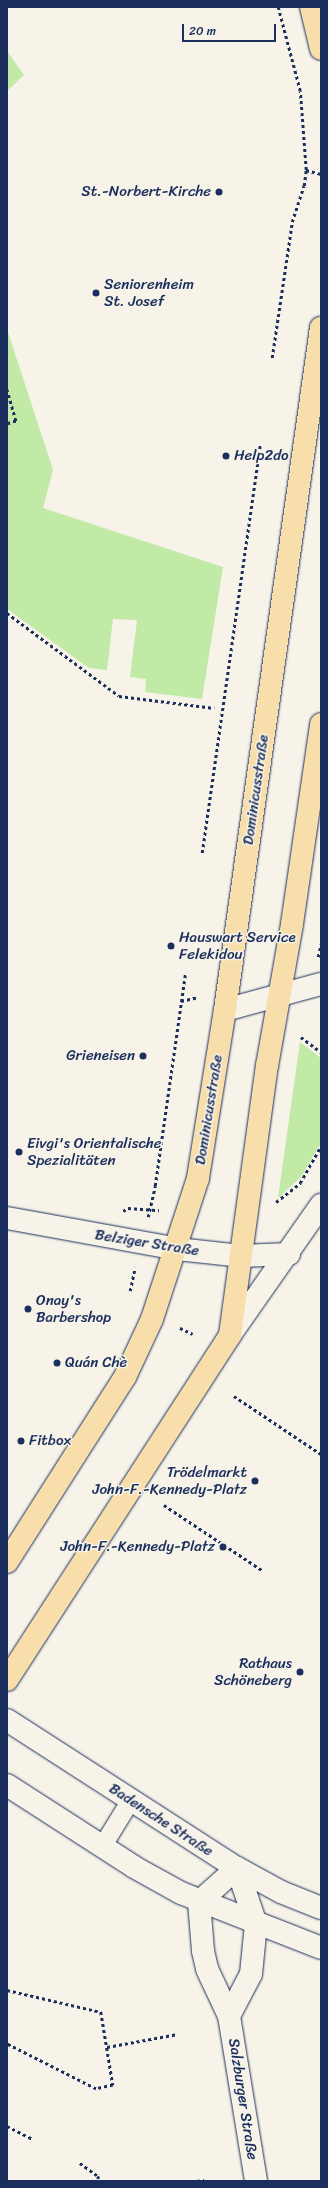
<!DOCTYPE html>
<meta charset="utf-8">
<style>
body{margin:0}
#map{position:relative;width:328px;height:2188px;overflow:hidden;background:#f7f3e8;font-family:Sriracha,sans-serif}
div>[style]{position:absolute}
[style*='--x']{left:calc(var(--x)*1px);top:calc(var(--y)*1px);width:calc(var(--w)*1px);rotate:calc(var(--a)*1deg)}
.green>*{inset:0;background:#c0eaa6}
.path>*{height:2.5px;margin-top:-1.25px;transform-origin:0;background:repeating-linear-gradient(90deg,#1b2f5e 0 3px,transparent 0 6px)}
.roads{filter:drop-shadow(0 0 1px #1b2f5e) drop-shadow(0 0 1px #1b2f5e)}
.lane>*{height:18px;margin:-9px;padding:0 9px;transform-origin:9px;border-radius:9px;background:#f7f3e8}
.street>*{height:22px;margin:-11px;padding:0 11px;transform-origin:11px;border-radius:11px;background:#f7f3e8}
.secondary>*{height:22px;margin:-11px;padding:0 11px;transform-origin:11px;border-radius:11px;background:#f7f3e8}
.primary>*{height:22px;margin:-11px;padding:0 11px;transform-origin:11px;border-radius:11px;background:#f8deab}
.dots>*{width:11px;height:11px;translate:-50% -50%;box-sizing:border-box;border:2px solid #f7f3e8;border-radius:50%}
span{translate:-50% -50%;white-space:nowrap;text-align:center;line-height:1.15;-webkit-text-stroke:3px #f7f3e8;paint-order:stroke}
.poi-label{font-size:15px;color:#1b2f5e}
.right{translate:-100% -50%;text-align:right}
.left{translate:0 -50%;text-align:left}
.street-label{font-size:15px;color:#1b2f5e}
.frame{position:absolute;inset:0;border:8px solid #1b2f5e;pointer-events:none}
.scale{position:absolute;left:182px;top:24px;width:94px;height:18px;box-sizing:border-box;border:2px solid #1b2f5e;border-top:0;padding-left:5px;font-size:12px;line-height:14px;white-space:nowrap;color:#1b2f5e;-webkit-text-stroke:3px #f7f3e8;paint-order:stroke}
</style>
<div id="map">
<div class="green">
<div style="clip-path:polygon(7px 51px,24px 75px,7px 91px)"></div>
<div style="clip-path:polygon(7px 329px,53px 470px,43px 508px,223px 567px,202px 699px,145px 692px,146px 679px,130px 677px,137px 620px,113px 619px,107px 670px,89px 668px,7px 609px)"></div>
<div style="clip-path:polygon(300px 1042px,321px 1058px,321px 1143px,301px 1177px,278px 1198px)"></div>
</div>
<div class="path">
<div style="--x:306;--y:170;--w:16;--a:15"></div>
<div style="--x:272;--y:358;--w:137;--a:-81.6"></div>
<div style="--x:292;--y:222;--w:38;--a:-72"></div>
<div style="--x:304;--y:186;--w:16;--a:-83"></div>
<div style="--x:306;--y:170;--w:79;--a:-94.3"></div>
<div style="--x:300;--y:91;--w:87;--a:-104.7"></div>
<div style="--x:7;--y:389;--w:33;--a:74"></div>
<div style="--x:16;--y:421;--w:9;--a:162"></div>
<div style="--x:7;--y:613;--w:139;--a:36.5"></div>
<div style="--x:119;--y:696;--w:96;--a:7.2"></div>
<div style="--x:202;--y:853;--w:412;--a:-81.9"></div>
<div style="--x:318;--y:957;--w:13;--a:-77"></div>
<div style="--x:181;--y:1001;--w:17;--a:-13"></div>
<div style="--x:301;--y:1037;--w:25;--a:37"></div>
<div style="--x:276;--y:1202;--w:31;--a:-38"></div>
<div style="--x:300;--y:1183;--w:43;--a:-60.4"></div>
<div style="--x:123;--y:1211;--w:6;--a:-31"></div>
<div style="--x:128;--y:1208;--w:31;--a:4"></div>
<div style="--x:148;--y:1217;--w:32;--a:-77"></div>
<div style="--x:155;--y:1186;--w:214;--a:-81.9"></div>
<div style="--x:130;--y:1291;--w:24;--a:-78"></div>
<div style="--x:180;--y:1328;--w:14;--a:25"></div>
<div style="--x:234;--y:1396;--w:105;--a:33.7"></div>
<div style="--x:164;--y:1505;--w:118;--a:33.6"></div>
<div style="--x:7;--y:1990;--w:97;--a:13.2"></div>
<div style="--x:101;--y:2012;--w:74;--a:80.7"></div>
<div style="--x:113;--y:2085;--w:17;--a:167"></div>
<div style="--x:96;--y:2089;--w:100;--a:-153.2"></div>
<div style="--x:107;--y:2047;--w:72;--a:-10.4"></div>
<div style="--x:7;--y:2126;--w:29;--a:27"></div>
<div style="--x:80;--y:2163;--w:22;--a:36"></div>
<div style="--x:98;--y:2176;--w:5;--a:79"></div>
<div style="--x:197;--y:2181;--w:7;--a:-8"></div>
</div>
<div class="roads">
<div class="lane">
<div style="--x:102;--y:1847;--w:55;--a:-58.3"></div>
</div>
<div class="street">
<div style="--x:7;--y:1218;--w:173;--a:10.3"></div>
<div style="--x:177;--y:1249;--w:64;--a:6.2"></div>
<div style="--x:241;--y:1256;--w:48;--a:-2.4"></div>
<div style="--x:229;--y:2016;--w:47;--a:-62.4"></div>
<div style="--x:251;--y:1974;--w:50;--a:-84.3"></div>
<div style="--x:256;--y:1924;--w:59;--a:-108.7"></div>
<div style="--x:237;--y:1868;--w:51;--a:138.2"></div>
<div style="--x:199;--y:1902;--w:49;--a:85.3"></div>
<div style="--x:203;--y:1951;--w:18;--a:77"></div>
<div style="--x:207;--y:1969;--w:52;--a:64.9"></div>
<div style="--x:229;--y:2016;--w:167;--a:80.7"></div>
</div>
<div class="secondary">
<div style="--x:225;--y:1010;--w:99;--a:-15.2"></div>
<div style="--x:230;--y:1335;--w:159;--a:-55"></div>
<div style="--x:7;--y:1720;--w:274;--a:32.8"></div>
<div style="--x:237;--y:1868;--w:50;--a:28.6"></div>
<div style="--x:281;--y:1892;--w:43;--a:21.8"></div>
<div style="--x:7;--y:1785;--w:151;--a:32.8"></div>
<div style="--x:134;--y:1867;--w:54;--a:29"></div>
<div style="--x:181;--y:1893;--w:150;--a:21.4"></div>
</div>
<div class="primary">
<div style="--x:311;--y:7;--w:43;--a:76.6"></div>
<div style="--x:7;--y:1562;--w:219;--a:-57.5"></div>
<div style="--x:125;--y:1377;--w:64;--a:-65"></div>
<div style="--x:152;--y:1319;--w:148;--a:-71.9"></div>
<div style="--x:198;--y:1178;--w:170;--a:-80.9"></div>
<div style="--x:225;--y:1010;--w:689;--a:-81.99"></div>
<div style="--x:7;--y:1680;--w:411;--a:-57.1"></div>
<div style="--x:230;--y:1335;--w:272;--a:-82.2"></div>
<div style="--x:267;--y:1066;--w:144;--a:-80"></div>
<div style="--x:292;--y:924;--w:202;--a:-81.7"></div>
</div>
</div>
<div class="dots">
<div style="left:219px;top:192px;background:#1b2f5e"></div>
<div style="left:96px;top:293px;background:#1b2f5e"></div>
<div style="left:226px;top:456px;background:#1b2f5e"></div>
<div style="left:171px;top:946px;background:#1b2f5e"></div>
<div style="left:143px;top:1056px;background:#1b2f5e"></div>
<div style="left:19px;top:1152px;background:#1b2f5e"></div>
<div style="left:28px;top:1309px;background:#1b2f5e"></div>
<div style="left:57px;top:1363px;background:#1b2f5e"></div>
<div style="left:21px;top:1441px;background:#1b2f5e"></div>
<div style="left:255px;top:1481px;background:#1b2f5e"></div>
<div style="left:223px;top:1547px;background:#1b2f5e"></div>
<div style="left:300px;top:1672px;background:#1b2f5e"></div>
</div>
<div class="poi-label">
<span class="right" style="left:211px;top:192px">St.-Norbert-Kirche</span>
<span class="left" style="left:104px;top:293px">Seniorenheim<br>St. Josef</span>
<span class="left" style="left:234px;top:456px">Help2do</span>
<span class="left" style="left:179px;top:946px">Hauswart Service<br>Felekidou</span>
<span class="right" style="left:135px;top:1056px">Grieneisen</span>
<span class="left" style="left:27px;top:1152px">Eivgi's Orientalische<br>Spezialitäten</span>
<span class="left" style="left:36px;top:1309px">Onay's<br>Barbershop</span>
<span class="left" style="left:65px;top:1363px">Quán Chè</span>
<span class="left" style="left:29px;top:1441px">Fitbox</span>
<span class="right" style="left:247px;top:1481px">Trödelmarkt<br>John-F.-Kennedy-Platz</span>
<span class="right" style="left:215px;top:1547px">John-F.-Kennedy-Platz</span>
<span class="right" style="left:292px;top:1672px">Rathaus<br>Schöneberg</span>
</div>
<div class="street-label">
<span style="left:256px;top:790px;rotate:-82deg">Dominicusstraße</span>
<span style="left:209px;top:1110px;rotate:-81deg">Dominicusstraße</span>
<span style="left:147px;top:1243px;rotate:9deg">Belziger Straße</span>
<span style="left:161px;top:1820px;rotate:33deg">Badensche Straße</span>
<span style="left:243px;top:2099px;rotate:81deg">Salzburger Straße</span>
</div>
<div class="frame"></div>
<div class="scale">20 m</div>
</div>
